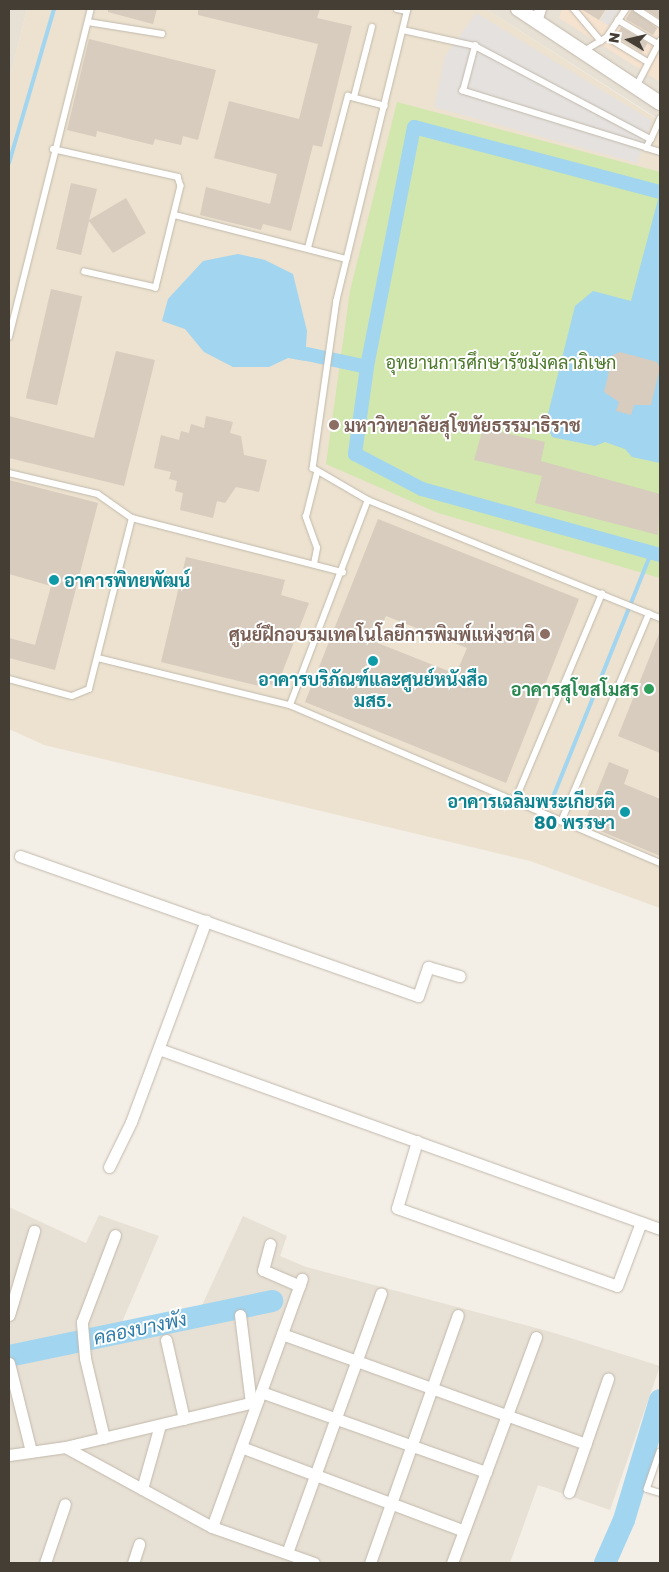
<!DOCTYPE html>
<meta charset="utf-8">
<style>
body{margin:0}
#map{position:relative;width:669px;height:1572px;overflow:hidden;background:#f3eee6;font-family:"Golos Text",Sarabun,sans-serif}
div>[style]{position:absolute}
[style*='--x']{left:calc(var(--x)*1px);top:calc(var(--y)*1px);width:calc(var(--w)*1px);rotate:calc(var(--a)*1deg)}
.residential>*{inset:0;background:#e7e0d4}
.commercial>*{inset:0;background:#f5e3d0}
.education>*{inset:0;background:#ece2cf}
.green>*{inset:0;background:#d1e7ae}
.parking>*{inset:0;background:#e4e1de}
.water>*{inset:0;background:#a1d5f0}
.stream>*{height:4px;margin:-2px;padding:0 2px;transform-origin:2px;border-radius:2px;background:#a1d5f0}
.canal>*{height:14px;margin:-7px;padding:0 7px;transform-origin:7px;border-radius:7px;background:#a1d5f0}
.river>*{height:22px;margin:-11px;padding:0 11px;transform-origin:11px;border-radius:11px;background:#a1d5f0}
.building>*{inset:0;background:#d7ccbe;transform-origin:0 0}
.roads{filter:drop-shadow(0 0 1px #c1b8ab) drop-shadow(0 0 1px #c1b8ab)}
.service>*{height:5.5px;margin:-2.75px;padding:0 2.75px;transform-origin:2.75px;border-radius:2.75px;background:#fff}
.minor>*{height:11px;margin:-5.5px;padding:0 5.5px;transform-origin:5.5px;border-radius:5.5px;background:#fff}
.tertiary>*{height:14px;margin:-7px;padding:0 7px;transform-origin:7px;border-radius:7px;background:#fff}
.dots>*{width:14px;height:14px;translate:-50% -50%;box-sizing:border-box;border:2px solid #fff;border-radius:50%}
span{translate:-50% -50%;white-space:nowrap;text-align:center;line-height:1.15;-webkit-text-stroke:4px #fff;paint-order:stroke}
.park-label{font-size:18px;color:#4b7728}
.education-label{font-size:18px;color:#785e54;font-weight:700}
.left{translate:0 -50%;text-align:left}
.right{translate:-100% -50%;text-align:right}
.culture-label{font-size:18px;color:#0d838f;font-weight:700}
.leisure-label{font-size:18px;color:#27864d;font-weight:700}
.water-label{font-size:19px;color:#2d7ca9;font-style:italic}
.frame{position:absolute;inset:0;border:10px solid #453e35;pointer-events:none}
.north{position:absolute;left:604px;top:15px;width:50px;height:50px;-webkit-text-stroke:4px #fff;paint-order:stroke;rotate:279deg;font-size:14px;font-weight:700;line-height:20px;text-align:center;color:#453e35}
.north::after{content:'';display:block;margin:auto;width:18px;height:22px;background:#453e35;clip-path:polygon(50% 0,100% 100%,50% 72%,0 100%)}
</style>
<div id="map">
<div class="residential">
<div style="clip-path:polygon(9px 9px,27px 9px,9px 80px)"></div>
<div style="clip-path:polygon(486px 9px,660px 9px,660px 121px,660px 120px)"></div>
<div style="clip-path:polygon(9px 1207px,86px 1243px,99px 1215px,159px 1236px,113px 1343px,194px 1323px,243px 1216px,287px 1236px,280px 1256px,306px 1267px,551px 1332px,660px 1366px,610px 1510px,538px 1485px,510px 1563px,9px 1563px)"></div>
</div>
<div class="commercial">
<div style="clip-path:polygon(562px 9px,660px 9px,660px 82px,559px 18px)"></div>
</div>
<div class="education">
<div style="clip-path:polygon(27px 9px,486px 9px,660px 121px,660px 908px,530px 861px,44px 745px,9px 729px,9px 80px)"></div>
</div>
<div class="green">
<div style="clip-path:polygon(397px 102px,660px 172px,660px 578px,438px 513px,326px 464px,350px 291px)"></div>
</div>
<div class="parking">
<div style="clip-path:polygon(607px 9px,620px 9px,609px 26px,600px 20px)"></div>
<div style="clip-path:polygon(476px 13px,652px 121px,637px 163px,434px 107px,445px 56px)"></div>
</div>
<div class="water">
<div style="clip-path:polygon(660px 192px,660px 463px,632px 457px,625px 449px,605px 442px,595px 446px,552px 437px,546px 422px,575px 306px,593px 291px,631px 301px)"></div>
<div style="clip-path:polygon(238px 254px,265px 260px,293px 274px,307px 331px,305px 361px,288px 358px,269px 367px,233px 367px,204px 352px,185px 329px,162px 321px,168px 299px,203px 261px)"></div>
</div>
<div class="stream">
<div style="--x:9;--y:163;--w:160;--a:-73.7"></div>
<div style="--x:553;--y:797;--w:263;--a:-68.1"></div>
</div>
<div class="canal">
<div style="--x:660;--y:192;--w:254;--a:-165.2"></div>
<div style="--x:414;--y:127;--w:245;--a:101.1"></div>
<div style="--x:367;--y:367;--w:88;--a:97.9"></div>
<div style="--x:355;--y:454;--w:76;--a:27.6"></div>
<div style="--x:422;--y:489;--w:247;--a:15.5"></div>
<div style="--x:307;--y:354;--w:61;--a:12.2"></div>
</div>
<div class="river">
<div style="--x:9;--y:1356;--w:269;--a:-11.8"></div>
<div style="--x:605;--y:1563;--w:47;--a:-66.2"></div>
<div style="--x:624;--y:1520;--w:125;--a:-73.3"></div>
</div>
<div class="building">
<div style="clip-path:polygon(108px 9px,157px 9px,153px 24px,108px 12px)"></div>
<div style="clip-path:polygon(198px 9px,320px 9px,317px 18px,352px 26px,322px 147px,313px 145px,291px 231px,263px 224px,261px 230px,200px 215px,206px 187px,270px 204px,277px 174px,214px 158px,229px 101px,299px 119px,318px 44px,198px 15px)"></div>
<div style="clip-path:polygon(581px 9px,606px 9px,599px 20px)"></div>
<div style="clip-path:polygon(632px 9px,657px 28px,653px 35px,626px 19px)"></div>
<div style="clip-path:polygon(645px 9px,660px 9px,660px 19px)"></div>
<div style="left:621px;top:27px;width:31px;height:11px;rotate:31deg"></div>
<div style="clip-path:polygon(89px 39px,216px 70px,198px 140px,183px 136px,181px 145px,155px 139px,153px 145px,97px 131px,96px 137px,67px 130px)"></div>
<div style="clip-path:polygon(71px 183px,97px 189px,89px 220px,126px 198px,146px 233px,113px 253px,89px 221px,81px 255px,56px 249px)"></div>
<div style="left:51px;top:289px;width:32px;height:112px;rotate:13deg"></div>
<div style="clip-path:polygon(116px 351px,155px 360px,124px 486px,9px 458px,9px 416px,94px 438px)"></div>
<div style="clip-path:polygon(620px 352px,657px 362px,660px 368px,651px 405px,634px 405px,631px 415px,616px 411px,619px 402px,604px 392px,613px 355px)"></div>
<div style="clip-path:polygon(206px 416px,233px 422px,230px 433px,241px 436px,244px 455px,267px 460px,259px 492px,236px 487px,225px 503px,217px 501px,213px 518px,180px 510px,183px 493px,175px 491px,177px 481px,169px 479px,171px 472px,154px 468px,161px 435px,179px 440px,181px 431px,189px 433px,191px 424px,204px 428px)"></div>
<div style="clip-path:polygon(483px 428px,545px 442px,541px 461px,660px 494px,658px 535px,535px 503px,542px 476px,474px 460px)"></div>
<div style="clip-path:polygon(9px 480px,98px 503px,55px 670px,9px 658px,9px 638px,35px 645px,51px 586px,9px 574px)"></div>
<div style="clip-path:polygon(evenodd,378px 519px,579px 599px,506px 783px,305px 702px,378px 519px,386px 616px,467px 648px,456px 674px,375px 642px,386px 616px)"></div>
<div style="clip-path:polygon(186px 557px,285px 580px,281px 595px,309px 603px,277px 686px,260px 682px,259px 686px,161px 662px)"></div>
<div style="clip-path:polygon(660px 631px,660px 753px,618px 736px)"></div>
<div style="clip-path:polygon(609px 762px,629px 770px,624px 784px,660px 799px,660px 856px,584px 824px)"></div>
</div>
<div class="roads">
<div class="service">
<div style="--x:397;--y:9;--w:10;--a:11"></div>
<div style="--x:408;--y:9;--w:300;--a:103.7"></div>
<div style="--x:337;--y:300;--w:170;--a:98.1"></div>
<div style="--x:313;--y:468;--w:64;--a:30.2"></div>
<div style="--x:368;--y:500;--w:315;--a:22"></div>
<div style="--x:574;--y:9;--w:42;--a:49.8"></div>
<div style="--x:637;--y:9;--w:27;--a:33"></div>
<div style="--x:618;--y:20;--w:47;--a:31"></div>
<div style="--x:88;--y:22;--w:75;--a:9.2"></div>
<div style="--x:403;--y:30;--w:74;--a:12.5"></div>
<div style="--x:475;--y:46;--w:199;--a:27.9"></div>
<div style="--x:651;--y:139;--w:10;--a:114"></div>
<div style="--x:647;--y:148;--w:193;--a:-162.8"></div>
<div style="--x:463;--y:91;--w:47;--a:-75.1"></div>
<div style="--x:607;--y:37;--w:48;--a:31.4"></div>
<div style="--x:584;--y:51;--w:27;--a:-31"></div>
<div style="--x:607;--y:37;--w:34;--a:-56"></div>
<div style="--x:636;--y:87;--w:52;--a:-62.4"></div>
<div style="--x:354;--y:97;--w:72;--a:-75.6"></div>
<div style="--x:651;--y:139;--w:22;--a:-66"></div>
<div style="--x:647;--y:148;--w:14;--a:17"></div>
<div style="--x:53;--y:149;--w:128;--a:12.6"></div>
<div style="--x:178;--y:177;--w:9;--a:72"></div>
<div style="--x:181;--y:186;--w:105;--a:103.8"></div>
<div style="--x:156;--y:288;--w:73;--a:-167.3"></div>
<div style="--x:175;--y:215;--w:177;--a:14.4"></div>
<div style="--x:308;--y:248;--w:157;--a:-75.3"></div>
<div style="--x:348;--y:96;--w:38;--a:15"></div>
<div style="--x:9;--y:337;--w:338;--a:-76"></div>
<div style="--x:9;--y:473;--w:91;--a:13.3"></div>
<div style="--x:98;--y:494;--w:42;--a:35.2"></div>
<div style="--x:132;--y:518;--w:218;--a:14.4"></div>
<div style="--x:314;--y:564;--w:16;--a:-79"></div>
<div style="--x:317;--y:548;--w:33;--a:-110"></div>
<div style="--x:306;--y:517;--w:45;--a:-76"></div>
<div style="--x:98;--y:658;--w:198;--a:13.8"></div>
<div style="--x:290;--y:705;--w:402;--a:23.1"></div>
<div style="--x:9;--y:679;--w:65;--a:15.1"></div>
<div style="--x:72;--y:696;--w:18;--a:-22"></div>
<div style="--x:89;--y:689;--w:176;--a:-75.9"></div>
<div style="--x:290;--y:705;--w:219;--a:-69.2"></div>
<div style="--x:514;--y:803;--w:227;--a:-67.2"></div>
<div style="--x:561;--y:822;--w:226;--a:-67.1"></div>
<div style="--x:660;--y:1452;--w:39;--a:109"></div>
<div style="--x:647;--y:1489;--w:14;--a:17"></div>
</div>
<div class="minor">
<div style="--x:536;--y:21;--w:13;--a:-72"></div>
<div style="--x:20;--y:856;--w:422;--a:19.4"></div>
<div style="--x:418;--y:996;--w:31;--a:-71"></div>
<div style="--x:428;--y:967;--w:33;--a:16"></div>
<div style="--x:159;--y:1049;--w:532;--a:19.76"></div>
<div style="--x:417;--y:1141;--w:70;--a:106.6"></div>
<div style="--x:397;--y:1208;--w:233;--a:19.5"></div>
<div style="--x:617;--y:1286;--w:68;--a:-69.4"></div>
<div style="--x:109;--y:1167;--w:50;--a:-63.9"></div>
<div style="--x:131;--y:1122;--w:215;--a:-69.6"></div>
<div style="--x:270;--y:1244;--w:27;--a:105"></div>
<div style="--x:263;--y:1270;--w:40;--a:23.4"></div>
<div style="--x:9;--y:1315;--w:88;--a:-73.4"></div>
<div style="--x:240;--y:1315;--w:89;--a:82.9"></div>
<div style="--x:282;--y:1334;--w:323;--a:19.9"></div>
<div style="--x:166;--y:1340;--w:81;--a:77.2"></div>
<div style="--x:9;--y:1363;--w:91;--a:76"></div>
<div style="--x:261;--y:1392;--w:239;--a:19.6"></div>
<div style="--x:104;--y:1438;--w:82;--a:-103.4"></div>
<div style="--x:85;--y:1358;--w:36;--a:-95"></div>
<div style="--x:82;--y:1322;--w:93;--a:-69.2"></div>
<div style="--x:65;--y:1447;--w:167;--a:28.6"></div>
<div style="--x:212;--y:1527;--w:108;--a:19.4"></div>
<div style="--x:241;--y:1447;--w:238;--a:20.6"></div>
<div style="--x:9;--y:1455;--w:57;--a:-8.1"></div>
<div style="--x:65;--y:1447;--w:198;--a:-13.4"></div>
<div style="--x:142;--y:1489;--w:66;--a:-74.3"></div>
<div style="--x:569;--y:1492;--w:120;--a:-71"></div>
<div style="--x:212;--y:1527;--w:264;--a:-70.1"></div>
<div style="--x:287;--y:1553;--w:276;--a:-70.1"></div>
<div style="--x:45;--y:1563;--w:62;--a:-71.3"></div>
<div style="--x:133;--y:1563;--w:20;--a:-72"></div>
<div style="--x:370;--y:1563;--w:263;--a:-70.5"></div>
<div style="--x:452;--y:1563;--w:241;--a:-69.6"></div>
</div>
<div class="tertiary">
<div style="--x:518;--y:9;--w:170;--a:33.5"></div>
</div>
</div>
<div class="dots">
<div style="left:334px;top:425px;background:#8d6e63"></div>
<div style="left:54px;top:580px;background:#0f9aa8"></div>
<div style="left:545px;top:634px;background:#8d6e63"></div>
<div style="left:373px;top:661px;background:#0f9aa8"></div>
<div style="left:649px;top:689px;background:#2e9e5b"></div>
<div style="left:625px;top:812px;background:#0f9aa8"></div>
</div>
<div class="park-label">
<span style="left:501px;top:362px">อุทยานการศึกษารัชมังคลาภิเษก</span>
</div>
<div class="education-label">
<span class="left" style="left:344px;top:425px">มหาวิทยาลัยสุโขทัยธรรมาธิราช</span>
<span class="right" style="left:535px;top:634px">ศูนย์ฝึกอบรมเทคโนโลยีการพิมพ์แห่งชาติ</span>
</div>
<div class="culture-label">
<span class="left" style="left:64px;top:580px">อาคารพิทยพัฒน์</span>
<span style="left:373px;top:690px">อาคารบริภัณฑ์และศูนย์หนังสือ<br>มสธ.</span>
<span class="right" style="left:615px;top:812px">อาคารเฉลิมพระเกียรติ<br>80 พรรษา</span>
</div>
<div class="leisure-label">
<span class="right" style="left:639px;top:689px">อาคารสุโขสโมสร</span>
</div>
<div class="water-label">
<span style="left:140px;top:1328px;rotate:-12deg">คลองบางพัง</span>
</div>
<div class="frame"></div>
<div class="north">N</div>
</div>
